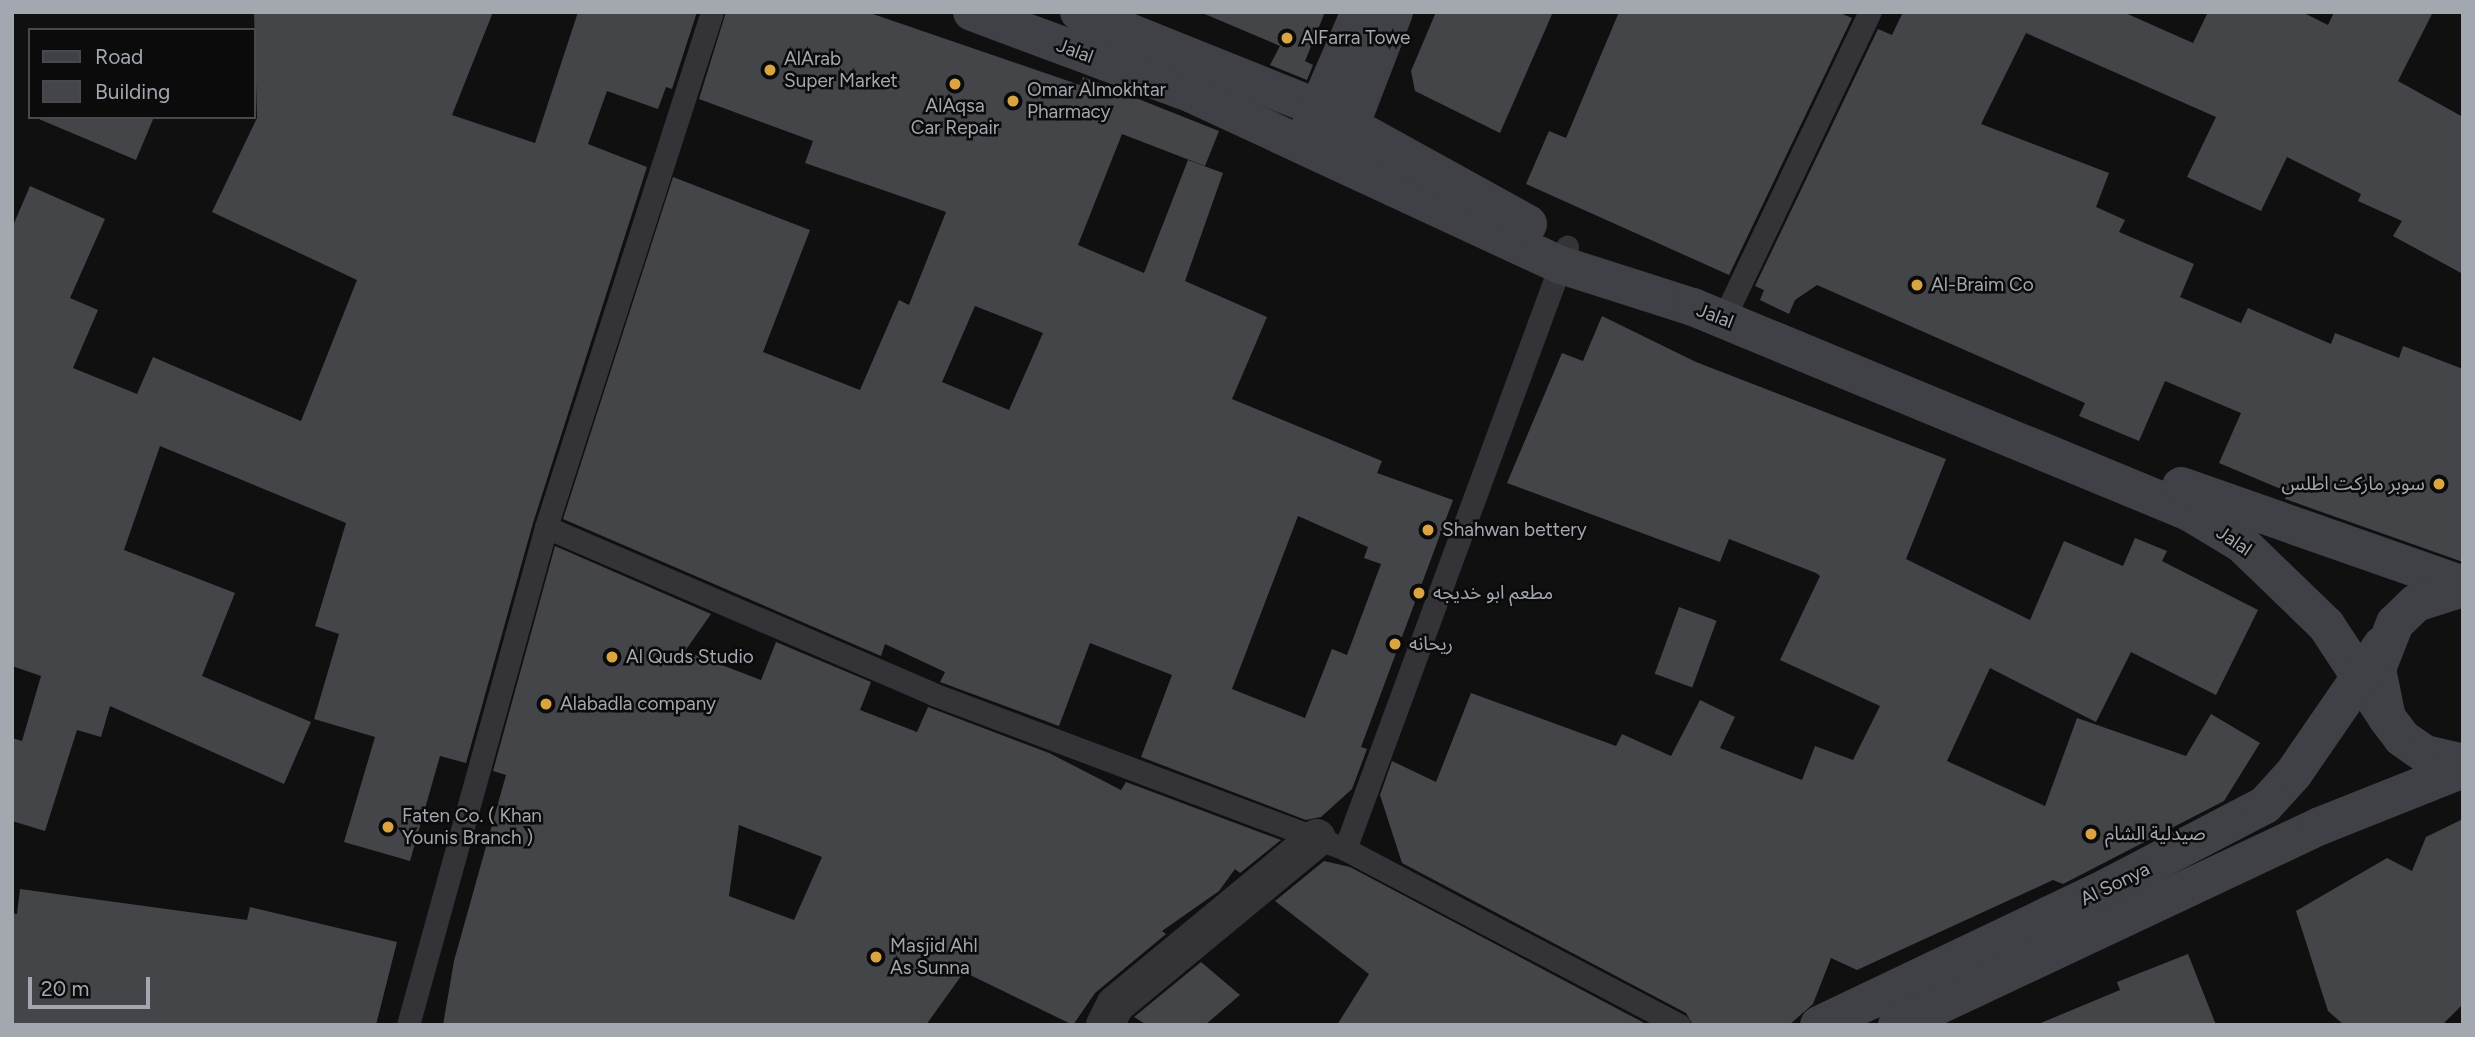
<!DOCTYPE html>
<meta charset="utf-8">
<style>
body{margin:0}
#map{position:relative;width:2475px;height:1037px;overflow:hidden;background:#101011;font-family:Figtree,"Noto Sans Arabic",sans-serif}
div>[style]{position:absolute}
[style*='--x']{left:calc(var(--x)*1px);top:calc(var(--y)*1px);width:calc(var(--w)*1px);rotate:calc(var(--a)*1deg)}
.building>*{inset:0;background:#444549;transform-origin:0 0}
.service>*{height:23px;margin:-11.5px;padding:0 11.5px;transform-origin:11.5px;border-radius:11.5px;background:#343438}
.minor>*{height:38px;margin:-19px;padding:0 19px;transform-origin:19px;border-radius:19px;background:#343438}
.secondary>*{height:38px;margin:-19px;padding:0 19px;transform-origin:19px;border-radius:19px;background:#404146}
.dots>*{width:19px;height:19px;translate:-50% -50%;box-sizing:border-box;border:4px solid #0b0b0c;border-radius:50%}
span{translate:-50% -50%;white-space:nowrap;text-align:center;line-height:1.15;-webkit-text-stroke:5px #0b0b0c;paint-order:stroke}
.poi-label{font-size:19px;color:#a3a7b0}
.left{translate:0 -50%;text-align:left}
.right{translate:-100% -50%;text-align:right}
.street-label{font-size:19px;color:#a3a7b0}
.frame{position:absolute;inset:0;border:14px solid #a3a7b0;pointer-events:none}
.legend{position:absolute;left:28px;top:28px;width:228px;height:91px;box-sizing:border-box;background:#0b0b0c;border:2px solid #48494e;margin:0;padding:9px 12px;list-style:none;font-size:21px;color:#a3a7b0}
.legend li{display:flex;align-items:center;gap:14px;height:35px}
.legend b{width:35px;border:2px solid #48494e}
.scale{position:absolute;left:28px;top:977px;width:122px;height:32px;box-sizing:border-box;border:4px solid #a3a7b0;border-top:0;padding-left:9px;font-size:21px;line-height:24px;white-space:nowrap;color:#a3a7b0;-webkit-text-stroke:5px #0b0b0c;paint-order:stroke}
</style>
<div id="map">
<div class="building">
<div style="clip-path:polygon(254px 12px,493px 12px,452px 115px,535px 143px,578px 12px,697px 12px,672px 89px,666px 87px,658px 109px,607px 91px,588px 144px,647px 167px,533px 523px,466px 763px,440px 756px,410px 861px,344px 842px,375px 737px,314px 719px,339px 634px,315px 626px,346px 523px,160px 446px,124px 550px,235px 593px,202px 676px,311px 722px,284px 784px,110px 706px,101px 737px,77px 730px,45px 831px,12px 821px,12px 738px,22px 741px,41px 676px,12px 666px,12px 228px,30px 186px,105px 219px,70px 298px,98px 310px,73px 368px,137px 394px,153px 357px,301px 421px,357px 280px,212px 212px,257px 118px)"></div>
<div style="clip-path:polygon(evenodd,726px 12px,867px 12px,1080px 85px,1083px 77px,1219px 131px,1205px 166px,1122px 134px,1078px 245px,1144px 273px,1188px 160px,1223px 173px,1185px 281px,1267px 317px,1232px 399px,1382px 461px,1377px 473px,1453px 500px,1361px 747px,1367px 749px,1352px 789px,1321px 817px,1306px 820px,1141px 757px,1172px 675px,1090px 643px,1059px 726px,940px 682px,945px 672px,885px 644px,881px 656px,563px 519px,673px 177px,810px 230px,763px 352px,860px 390px,899px 300px,909px 305px,946px 212px,805px 163px,813px 141px,699px 99px,726px 12px,975px 306px,1043px 333px,1009px 410px,942px 382px,975px 306px,726px 12px,1298px 516px,1368px 547px,1364px 558px,1381px 564px,1347px 655px,1332px 649px,1305px 718px,1232px 689px,1298px 516px)"></div>
<div style="clip-path:polygon(1200px 12px,1325px 12px,1305px 61px,1313px 65px,1307px 80px,1270px 65px,1280px 46px)"></div>
<div style="clip-path:polygon(1436px 12px,1553px 12px,1500px 133px,1415px 91px,1411px 71px)"></div>
<div style="clip-path:polygon(1619px 12px,1838px 12px,1852px 18px,1729px 275px,1526px 184px,1549px 131px,1566px 138px)"></div>
<div style="clip-path:polygon(1903px 12px,2123px 12px,2193px 43px,2208px 12px,2302px 12px,2328px 25px,2334px 12px,2433px 12px,2398px 81px,2463px 117px,2463px 274px,2393px 236px,2402px 221px,2358px 201px,2361px 194px,2287px 157px,2261px 211px,2187px 177px,2216px 117px,2026px 33px,1981px 124px,2109px 173px,2096px 207px,2125px 220px,2119px 232px,2194px 264px,2180px 297px,2241px 323px,2248px 308px,2331px 344px,2335px 333px,2399px 358px,2403px 346px,2463px 369px,2463px 562px,2285px 499px,2288px 492px,2219px 463px,2241px 413px,2165px 381px,2139px 441px,2079px 416px,2085px 403px,1817px 285px,1795px 300px,1789px 314px,1760px 300px,1764px 290px,1755px 286px,1878px 29px,1892px 35px)"></div>
<div style="clip-path:polygon(34px 117px,154px 117px,136px 160px)"></div>
<div style="clip-path:polygon(1602px 316px,1696px 362px,1946px 459px,1906px 559px,2030px 620px,2064px 541px,2123px 566px,2135px 538px,2167px 551px,2162px 561px,2258px 610px,2216px 695px,2131px 652px,2096px 722px,1990px 668px,1947px 761px,2045px 806px,2077px 718px,2186px 756px,2211px 714px,2260px 743px,2224px 801px,2063px 884px,2053px 880px,1857px 970px,1831px 958px,1813px 1004px,1789px 1025px,1693px 1025px,1686px 1013px,1402px 863px,1380px 795px,1392px 761px,1436px 782px,1471px 693px,1616px 746px,1622px 734px,1671px 756px,1700px 700px,1735px 717px,1720px 748px,1802px 780px,1815px 746px,1853px 760px,1880px 706px,1780px 660px,1820px 576px,1816px 573px,1729px 539px,1720px 562px,1507px 483px,1562px 353px,1583px 361px)"></div>
<div style="clip-path:polygon(evenodd,555px 546px,711px 614px,685px 651px,761px 680px,776px 642px,871px 682px,860px 710px,917px 732px,928px 707px,1049px 753px,1121px 790px,1126px 782px,1281px 840px,1240px 873px,1235px 869px,1219px 891px,1162px 931px,1166px 934px,1095px 993px,1073px 1025px,964px 972px,926px 1025px,443px 1025px,454px 961px,506px 775px,493px 771px,555px 546px,739px 825px,822px 857px,794px 920px,729px 896px,739px 825px)"></div>
<div style="left:1679px;top:607px;width:40px;height:71px;rotate:20deg"></div>
<div style="clip-path:polygon(2463px 819px,2463px 1004px,2442px 1025px,2344px 1025px,2328px 1011px,2296px 911px,2387px 858px,2412px 871px,2426px 837px)"></div>
<div style="clip-path:polygon(1324px 861px,1350px 867px,1648px 1025px,1337px 1025px,1369px 974px,1275px 901px)"></div>
<div style="clip-path:polygon(20px 889px,247px 920px,250px 907px,397px 942px,376px 1025px,12px 1025px,12px 913px,17px 914px)"></div>
<div style="clip-path:polygon(2188px 954px,2216px 1025px,2036px 1025px,2120px 990px,2117px 982px)"></div>
<div style="clip-path:polygon(1201px 962px,1240px 995px,1205px 1025px,1147px 1025px,1134px 1017px)"></div>
</div>
<div class="service">
<div style="--x:1729;--y:307;--w:327;--a:-64.5"></div>
<div style="--x:546;--y:527;--w:421;--a:23.3"></div>
<div style="--x:933;--y:694;--w:440;--a:20.6"></div>
<div style="--x:1345;--y:849;--w:642;--a:-69.76"></div>
<div style="--x:1345;--y:849;--w:378;--a:27.8"></div>
<div style="--x:408;--y:1025;--w:517;--a:-74.51"></div>
<div style="--x:546;--y:527;--w:541;--a:-72.13"></div>
</div>
<div class="minor">
<div style="--x:1105;--y:1025;--w:22;--a:-63"></div>
<div style="--x:1115;--y:1005;--w:262;--a:-39.6"></div>
</div>
<div class="secondary">
<div style="--x:972;--y:12;--w:235;--a:20.4"></div>
<div style="--x:1192;--y:94;--w:407;--a:24.9"></div>
<div style="--x:1561;--y:265;--w:139;--a:17.7"></div>
<div style="--x:1693;--y:307;--w:537;--a:22.46"></div>
<div style="--x:2189;--y:512;--w:62;--a:31.1"></div>
<div style="--x:2242;--y:544;--w:117;--a:44"></div>
<div style="--x:2326;--y:625;--w:111;--a:56.7"></div>
<div style="--x:1079;--y:12;--w:258;--a:21.9"></div>
<div style="--x:1318;--y:108;--w:240;--a:28.9"></div>
<div style="--x:1308;--y:132;--w:131;--a:-66.6"></div>
<div style="--x:1341;--y:150;--w:148;--a:-69"></div>
<div style="--x:2181;--y:486;--w:299;--a:19.3"></div>
<div style="--x:2463;--y:588;--w:49;--a:162.3"></div>
<div style="--x:2416;--y:603;--w:29;--a:136"></div>
<div style="--x:2395;--y:623;--w:49;--a:111.4"></div>
<div style="--x:2377;--y:669;--w:50;--a:78.5"></div>
<div style="--x:2387;--y:718;--w:25;--a:53"></div>
<div style="--x:2402;--y:738;--w:28;--a:35"></div>
<div style="--x:2425;--y:754;--w:39;--a:13"></div>
<div style="--x:1819;--y:1025;--w:309;--a:-25.5"></div>
<div style="--x:2098;--y:892;--w:188;--a:-27.5"></div>
<div style="--x:2265;--y:805;--w:43;--a:-47.8"></div>
<div style="--x:2294;--y:773;--w:155;--a:-55.5"></div>
<div style="--x:1897;--y:1025;--w:467;--a:-25.2"></div>
<div style="--x:2320;--y:826;--w:154;--a:-21.7"></div>
</div>
<div class="dots">
<div style="left:1287px;top:38px;background:#daa440"></div>
<div style="left:770px;top:70px;background:#daa440"></div>
<div style="left:955px;top:84px;background:#daa440"></div>
<div style="left:1013px;top:101px;background:#daa440"></div>
<div style="left:1917px;top:285px;background:#daa440"></div>
<div style="left:2439px;top:484px;background:#daa440"></div>
<div style="left:1428px;top:530px;background:#daa440"></div>
<div style="left:1419px;top:593px;background:#daa440"></div>
<div style="left:1395px;top:644px;background:#daa440"></div>
<div style="left:612px;top:657px;background:#daa440"></div>
<div style="left:546px;top:704px;background:#daa440"></div>
<div style="left:388px;top:827px;background:#daa440"></div>
<div style="left:2091px;top:834px;background:#daa440"></div>
<div style="left:876px;top:957px;background:#daa440"></div>
</div>
<div class="poi-label">
<span class="left" style="left:1301px;top:38px">AlFarra Towe</span>
<span class="left" style="left:784px;top:70px">AlArab<br>Super Market</span>
<span class="left" style="left:1027px;top:101px">Omar Almokhtar<br>Pharmacy</span>
<span style="left:955px;top:117px">AlAqsa<br>Car Repair</span>
<span class="left" style="left:1931px;top:285px">Al-Braim Co</span>
<span class="right" style="left:2425px;top:484px">سوبر ماركت اطلس</span>
<span class="left" style="left:1442px;top:530px">Shahwan bettery</span>
<span class="left" style="left:1433px;top:593px">مطعم ابو خديجه</span>
<span class="left" style="left:1409px;top:644px">ريحانه</span>
<span class="left" style="left:626px;top:657px">Al Quds Studio</span>
<span class="left" style="left:560px;top:704px">Alabadla company</span>
<span class="left" style="left:402px;top:827px">Faten Co. ( Khan<br>Younis Branch )</span>
<span class="left" style="left:2105px;top:834px">صيدلية الشام</span>
<span class="left" style="left:890px;top:957px">Masjid Ahl<br>As Sunna</span>
</div>
<div class="street-label">
<span style="left:1075px;top:51px;rotate:20deg">Jalal</span>
<span style="left:1715px;top:316px;rotate:21deg">Jalal</span>
<span style="left:2234px;top:541px;rotate:34deg">Jalal</span>
<span style="left:2115px;top:884px;rotate:-26deg">Al Sonya</span>
</div>
<div class="frame"></div>
<ul class="legend">
<li><b style="height:9px;background:#404146"></b>Road</li>
<li><b style="height:19px;background:#444549"></b>Building</li>
</ul>
<div class="scale">20 m</div>
</div>
